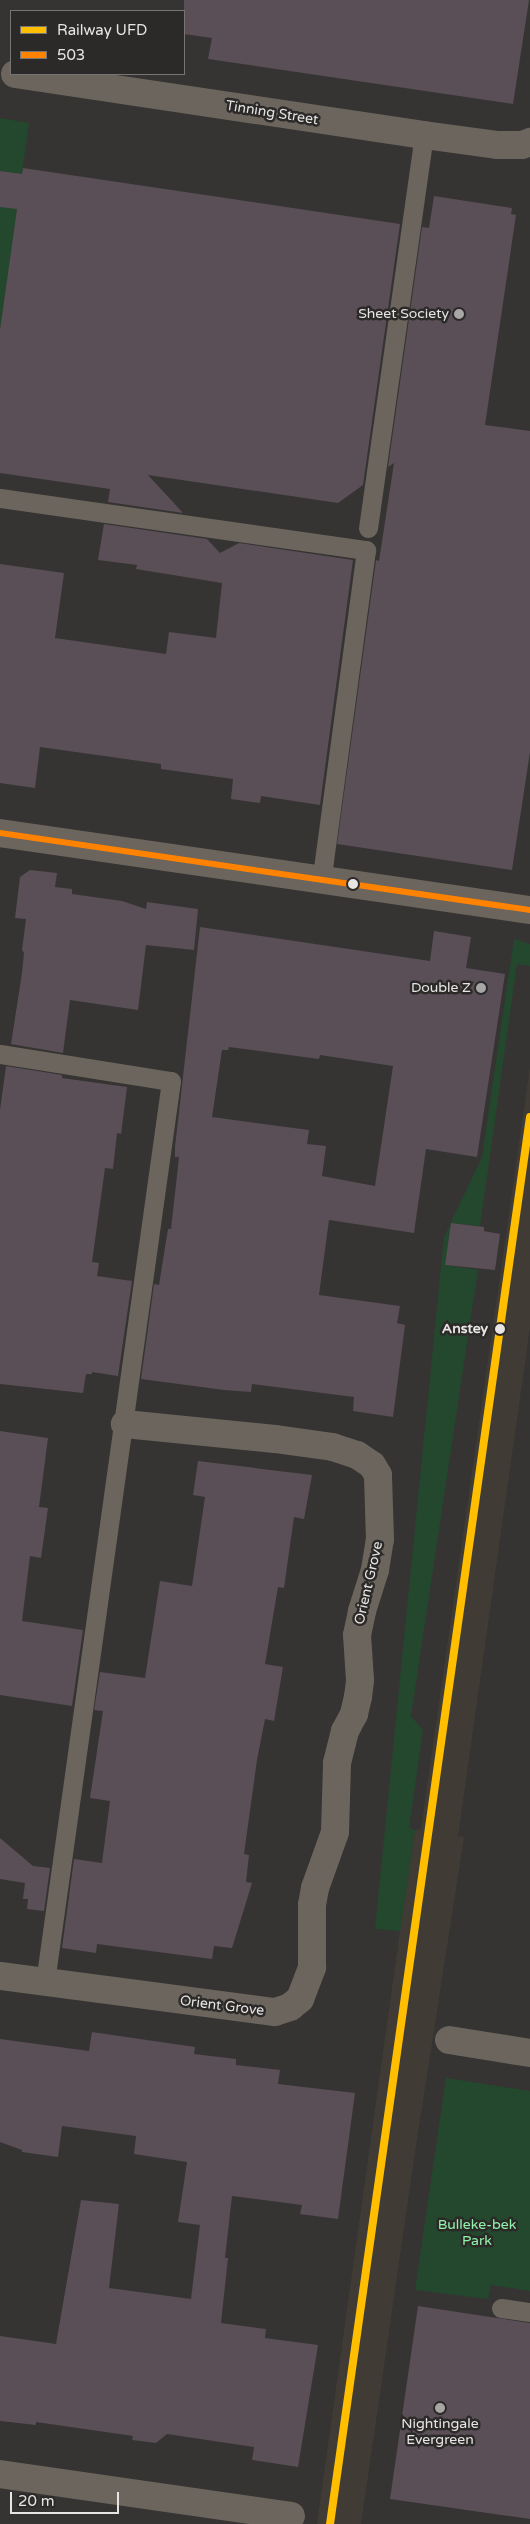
<!DOCTYPE html>
<style>
body{margin:0}
#map{position:relative;width:530px;height:2524px;overflow:hidden;background:#353432;font-family:"Varela Round",sans-serif}
div>[style]{position:absolute}
[style*='--x']{left:calc(var(--x)*1px);top:calc(var(--y)*1px);width:calc(var(--w)*1px);rotate:calc(var(--a)*1deg)}
.built>*{inset:0;background:#403c35}
.green>*{inset:0;background:#23482e}
.building>*{inset:0;background:#5a4e57}
.service>*{height:19px;margin:-9.5px;padding:0 9.5px;transform-origin:9.5px;border-radius:9.5px;background:#6b655d}
.minor>*{height:28px;margin:-14px;padding:0 14px;transform-origin:14px;border-radius:14px;background:#6b655d}
.tertiary>*{height:28px;margin:-14px;padding:0 14px;transform-origin:14px;border-radius:14px;background:#6b655d}
.bus-1>*{height:6px;margin:-3px;padding:0 3px;transform-origin:3px;border-radius:3px;background:#ff8200}
.rail-1>*{height:8px;margin:-4px;padding:0 4px;transform-origin:4px;border-radius:4px;background:#ffbe00}
.dots>*{width:14px;height:14px;translate:-50% -50%;box-sizing:border-box;border:2px solid #2c2a28;border-radius:50%}
span{translate:-50% -50%;white-space:nowrap;text-align:center;line-height:1.15;-webkit-text-stroke:5px #2c2a28;paint-order:stroke}
.street-label{font-size:14px;color:#e6e5e4}
.poi-label{font-size:14px;color:#e6e5e4}
.right{translate:-100% -50%;text-align:right}
.stop-label{font-size:14px;color:#e6e5e4;font-weight:700}
.park-label{font-size:14px;color:#90f3aa}
.legend{position:absolute;left:10px;top:10px;width:175px;height:65px;box-sizing:border-box;background:#2c2a28;border:1px solid #767573;margin:0;padding:6px 9px;list-style:none;font-size:15px;color:#e6e5e4}
.legend li{display:flex;align-items:center;gap:10px;height:25px}
.legend b{width:25px;border:1px solid #767573}
.scale{position:absolute;left:10px;top:2492px;width:109px;height:22px;box-sizing:border-box;border:2px solid #e6e5e4;border-top:0;padding-left:6px;font-size:15px;line-height:18px;white-space:nowrap;color:#e6e5e4;-webkit-text-stroke:4px #2c2a28;paint-order:stroke}
</style>
<div id="map">
<div class="built">
<div style="clip-path:polygon(530px 1067px,530px 1327px,458px 1836px,464px 1837px,415px 2152px,361px 2524px,317px 2524px,400px 1931px,415px 1830px,421px 1829px)"></div>
</div>
<div class="green">
<div style="clip-path:polygon(0 118px,29px 123px,0 330px)"></div>
<div style="clip-path:polygon(514px 939px,530px 944px,530px 966px,517px 964px,480px 1226px,451px 1223px,445px 1265px,478px 1270px,411px 1716px,423px 1730px,409px 1828px,415px 1830px,400px 1931px,375px 1929px,444px 1237px,482px 1157px)"></div>
<div style="clip-path:polygon(446px 2078px,530px 2091px,530px 2291px,491px 2285px,488px 2299px,415px 2290px)"></div>
</div>
<div class="building">
<div style="clip-path:polygon(184px 0,529px 0,513px 104px,208px 59px,212px 38px,184px 34px)"></div>
<div style="clip-path:polygon(23px 168px,400px 224px,363px 485px,338px 503px,148px 475px,183px 513px,108px 502px,110px 489px,0 473px,0 330px,17px 209px,0 207px,0 171px,22px 174px)"></div>
<div style="clip-path:polygon(434px 196px,512px 208px,511px 214px,516px 215px,485px 425px,530px 431px,530px 752px,512px 870px,337px 844px,376px 560px,379px 561px,394px 463px,388px 467px,422px 227px,429px 228px)"></div>
<div style="clip-path:polygon(104px 524px,207px 539px,220px 553px,239px 543px,353px 560px,320px 805px,261px 796px,260px 803px,231px 799px,233px 779px,161px 769px,161px 764px,40px 747px,35px 788px,0 783px,0 564px,64px 573px,55px 638px,166px 654px,169px 632px,216px 638px,222px 583px,136px 569px,137px 565px,98px 560px)"></div>
<div style="clip-path:polygon(30px 870px,57px 873px,55px 887px,72px 889px,72px 894px,122px 901px,146px 909px,147px 902px,198px 909px,194px 950px,146px 945px,138px 1010px,70px 1000px,63px 1053px,11px 1044px,22px 973px,24px 953px,22px 950px,26px 919px,15px 918px,20px 877px)"></div>
<div style="clip-path:polygon(evenodd,200px 927px,430px 961px,434px 931px,471px 937px,466px 968px,505px 974px,477px 1157px,426px 1149px,414px 1233px,329px 1220px,319px 1295px,400px 1306px,397px 1323px,405px 1325px,393px 1417px,353px 1411px,354px 1397px,252px 1384px,251px 1392px,224px 1390px,141px 1379px,154px 1284px,159px 1285px,168px 1229px,171px 1229px,179px 1157px,175px 1157px,175px 1147px,200px 927px,229px 1047px,319px 1059px,320px 1055px,393px 1066px,375px 1186px,322px 1176px,326px 1146px,307px 1144px,309px 1130px,212px 1117px,222px 1050px,228px 1050px,229px 1047px)"></div>
<div style="clip-path:polygon(6px 1066px,62px 1075px,62px 1078px,127px 1087px,121px 1134px,117px 1133px,113px 1169px,105px 1168px,92px 1262px,99px 1263px,97px 1276px,132px 1281px,118px 1376px,92px 1372px,92px 1374px,86px 1374px,83px 1393px,0 1384px,0 1110px)"></div>
<div style="clip-path:polygon(451px 1223px,484px 1227px,484px 1231px,500px 1234px,495px 1270px,445px 1265px)"></div>
<div style="clip-path:polygon(0 1431px,48px 1438px,39px 1507px,48px 1508px,41px 1558px,30px 1556px,22px 1621px,83px 1630px,72px 1706px,0 1695px)"></div>
<div style="clip-path:polygon(198px 1461px,312px 1475px,304px 1519px,294px 1517px,284px 1588px,278px 1587px,265px 1664px,283px 1667px,274px 1721px,265px 1719px,257px 1760px,244px 1854px,249px 1855px,246px 1882px,252px 1883px,232px 1948px,214px 1946px,212px 1959px,97px 1944px,96px 1953px,62px 1948px,74px 1859px,102px 1863px,110px 1801px,90px 1798px,103px 1711px,94px 1710px,100px 1672px,145px 1678px,160px 1581px,192px 1586px,205px 1497px,193px 1495px)"></div>
<div style="clip-path:polygon(0 1838px,33px 1866px,50px 1868px,44px 1911px,27px 1909px,28px 1899px,23px 1899px,25px 1883px,0 1879px)"></div>
<div style="clip-path:polygon(92px 2032px,195px 2047px,194px 2054px,236px 2059px,236px 2065px,280px 2070px,278px 2084px,355px 2093px,338px 2219px,300px 2214px,302px 2205px,232px 2196px,225px 2258px,228px 2258px,221px 2323px,266px 2329px,265px 2338px,318px 2345px,298px 2467px,252px 2460px,254px 2447px,167px 2434px,156px 2443px,132px 2440px,133px 2436px,36px 2422px,36px 2425px,0 2421px,0 2336px,56px 2344px,81px 2200px,119px 2204px,109px 2288px,191px 2299px,200px 2225px,178px 2222px,187px 2162px,134px 2154px,136px 2136px,62px 2126px,58px 2157px,22px 2152px,22px 2150px,0 2142px,0 2039px,89px 2051px)"></div>
<div style="clip-path:polygon(418px 2306px,530px 2323px,530px 2519px,390px 2499px)"></div>
</div>
<div class="service">
<div style="--x:0;--y:498;--w:370;--a:8.1"></div>
<div style="--x:366;--y:550;--w:334;--a:97.7"></div>
<div style="--x:368;--y:528;--w:397;--a:-81.9"></div>
<div style="--x:0;--y:1054;--w:173;--a:9"></div>
<div style="--x:171;--y:1081;--w:910;--a:97.96"></div>
<div style="--x:501;--y:2308;--w:29;--a:8"></div>
</div>
<div class="minor">
<div style="--x:15;--y:74;--w:414;--a:8.5"></div>
<div style="--x:424;--y:135;--w:75;--a:7.7"></div>
<div style="--x:498;--y:145;--w:24;--a:0"></div>
<div style="--x:522;--y:145;--w:9;--a:-21"></div>
<div style="--x:0;--y:1976;--w:277;--a:7.5"></div>
<div style="--x:275;--y:2012;--w:16;--a:-18"></div>
<div style="--x:290;--y:2007;--w:13;--a:-39"></div>
<div style="--x:300;--y:1999;--w:34;--a:-69"></div>
<div style="--x:312;--y:1967;--w:62;--a:-90"></div>
<div style="--x:312;--y:1905;--w:17;--a:-80"></div>
<div style="--x:315;--y:1888;--w:59;--a:-70.3"></div>
<div style="--x:335;--y:1832;--w:69;--a:-88.3"></div>
<div style="--x:337;--y:1763;--w:33;--a:-76"></div>
<div style="--x:345;--y:1731;--w:19;--a:-62"></div>
<div style="--x:354;--y:1714;--w:17;--a:-77"></div>
<div style="--x:358;--y:1697;--w:17;--a:-83"></div>
<div style="--x:360;--y:1680;--w:45;--a:-93.8"></div>
<div style="--x:357;--y:1635;--w:25;--a:-78"></div>
<div style="--x:362;--y:1611;--w:43;--a:-72.4"></div>
<div style="--x:375;--y:1570;--w:30;--a:-81"></div>
<div style="--x:380;--y:1540;--w:65;--a:-91.8"></div>
<div style="--x:378;--y:1475;--w:12;--a:-121"></div>
<div style="--x:372;--y:1465;--w:18;--a:-146"></div>
<div style="--x:357;--y:1455;--w:25;--a:-162"></div>
<div style="--x:333;--y:1447;--w:59;--a:-172.1"></div>
<div style="--x:275;--y:1439;--w:151;--a:-174.3"></div>
<div style="--x:449;--y:2040;--w:82;--a:9.1"></div>
<div style="--x:0;--y:2474;--w:294;--a:8.2"></div>
</div>
<div class="tertiary">
<div style="--x:0;--y:833;--w:536;--a:8.27"></div>
</div>
<div class="bus-1">
<div style="--x:0;--y:833;--w:536;--a:8.27"></div>
</div>
<div class="rail-1">
<div style="--x:330;--y:2524;--w:1421;--a:-81.91"></div>
</div>
<div class="dots">
<div style="left:459px;top:314px;background:#a8a7a6"></div>
<div style="left:353px;top:884px;background:#e6e5e4"></div>
<div style="left:481px;top:988px;background:#a8a7a6"></div>
<div style="left:500px;top:1329px;background:#e6e5e4"></div>
<div style="left:440px;top:2408px;background:#a8a7a6"></div>
</div>
<div class="street-label">
<span style="left:272px;top:113px;rotate:9deg">Tinning Street</span>
<span style="left:369px;top:1583px;rotate:-77deg">Orient Grove</span>
<span style="left:222px;top:2006px;rotate:7deg">Orient Grove</span>
</div>
<div class="poi-label">
<span class="right" style="left:449px;top:314px">Sheet Society</span>
<span class="right" style="left:471px;top:988px">Double Z</span>
<span style="left:440px;top:2432px">Nightingale<br>Evergreen</span>
</div>
<div class="stop-label">
<span class="right" style="left:488px;top:1329px">Anstey</span>
</div>
<div class="park-label">
<span style="left:477px;top:2233px">Bulleke-bek<br>Park</span>
</div>
<ul class="legend">
<li><b style="height:6px;background:#ffbe00"></b>Railway UFD</li>
<li><b style="height:6px;background:#ff8200"></b>503</li>
</ul>
<div class="scale">20 m</div>
</div>
